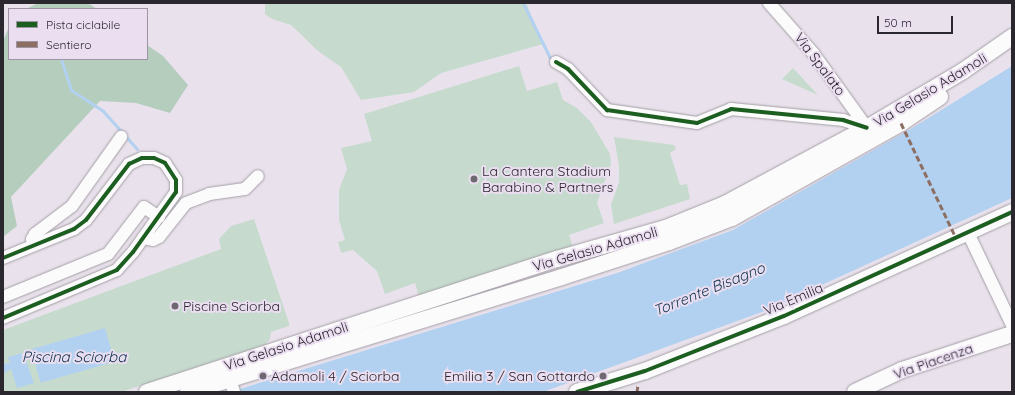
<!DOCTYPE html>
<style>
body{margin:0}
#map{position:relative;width:1015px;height:395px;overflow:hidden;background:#e9e2ec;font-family:Quicksand,sans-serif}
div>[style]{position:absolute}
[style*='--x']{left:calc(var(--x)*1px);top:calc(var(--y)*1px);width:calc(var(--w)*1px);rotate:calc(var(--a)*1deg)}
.green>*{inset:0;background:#c6dbce}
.forest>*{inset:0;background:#b4cdbd}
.water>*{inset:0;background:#b2d1f0;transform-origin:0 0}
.stream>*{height:3px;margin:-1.5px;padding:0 1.5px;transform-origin:1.5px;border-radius:1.5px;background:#b2d1f0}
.roads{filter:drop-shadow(0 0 1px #a49ea6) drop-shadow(0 0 1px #a49ea6)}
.minor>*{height:12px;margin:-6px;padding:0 6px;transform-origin:6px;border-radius:6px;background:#fcfbfc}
.major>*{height:16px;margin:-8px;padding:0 8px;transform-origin:8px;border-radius:8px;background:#fcfbfc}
.quiet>*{height:3px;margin-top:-1.5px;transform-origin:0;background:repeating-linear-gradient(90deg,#8d6e63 0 6px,transparent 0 9px)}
.cycleway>*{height:4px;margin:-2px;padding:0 2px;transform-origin:2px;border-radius:2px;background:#1b5e20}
.dots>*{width:11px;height:11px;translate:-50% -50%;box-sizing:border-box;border:2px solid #eadef0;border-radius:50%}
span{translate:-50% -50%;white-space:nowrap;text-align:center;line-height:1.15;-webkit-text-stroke:4px #eadef0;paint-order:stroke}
.street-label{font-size:14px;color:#2b272e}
.poi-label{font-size:14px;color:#2b272e}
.left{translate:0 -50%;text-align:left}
.right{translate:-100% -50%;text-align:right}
.water-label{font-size:15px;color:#0e334e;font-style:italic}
.frame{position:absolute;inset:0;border:4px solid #2b272e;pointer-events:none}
.legend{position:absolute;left:8px;top:8px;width:140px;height:52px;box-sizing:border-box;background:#eadef0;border:1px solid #9e95a2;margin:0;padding:5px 7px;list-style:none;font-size:12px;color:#2b272e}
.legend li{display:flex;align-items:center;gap:8px;height:20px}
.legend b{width:20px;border:1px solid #9e95a2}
.scale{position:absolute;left:877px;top:16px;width:76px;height:18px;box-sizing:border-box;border:2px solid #2b272e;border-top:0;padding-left:5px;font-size:12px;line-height:14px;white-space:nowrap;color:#2b272e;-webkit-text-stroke:3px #eadef0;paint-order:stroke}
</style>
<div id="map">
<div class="green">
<div style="clip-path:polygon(265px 3px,526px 3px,543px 44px,441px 73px,414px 92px,361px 100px,341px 67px,318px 51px,291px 25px,272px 19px,265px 14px)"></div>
<div style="clip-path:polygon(519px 66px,527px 91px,557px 82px,563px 100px,577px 108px,591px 122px,610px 154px,611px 164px,597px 203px,604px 223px,569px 235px,573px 247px,419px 296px,415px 283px,385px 294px,377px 271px,353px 250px,341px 253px,338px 242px,345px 240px,339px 220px,339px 190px,347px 169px,341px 148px,372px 141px,364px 114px)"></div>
<div style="clip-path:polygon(793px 68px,818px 95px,782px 79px)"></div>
<div style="clip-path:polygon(614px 137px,674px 145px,676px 149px,670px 153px,680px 185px,687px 184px,690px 199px,614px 224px,611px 205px,619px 182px,619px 166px)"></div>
<div style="clip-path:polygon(254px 219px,289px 323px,289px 326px,271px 332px,270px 339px,265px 345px,121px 392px,3px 392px,3px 330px,221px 249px,219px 239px,231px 226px)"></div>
</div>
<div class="forest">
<div style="clip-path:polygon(38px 3px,88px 3px,97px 9px,26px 9px)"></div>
<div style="clip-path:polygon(9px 27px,9px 59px,147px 59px,147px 45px,163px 56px,188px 85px,170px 113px,136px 103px,100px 101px,11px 197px,17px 226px,3px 237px,3px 41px)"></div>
</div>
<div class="water">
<div style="clip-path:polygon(1012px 66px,1012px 198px,765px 311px,543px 392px,230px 392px,617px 273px,733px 230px,914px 127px)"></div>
<div style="left:105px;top:328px;width:35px;height:77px;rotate:74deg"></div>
<div style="clip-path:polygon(23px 353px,34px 383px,17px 388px,11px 369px,3px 374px,3px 364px,10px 363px,8px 357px)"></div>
</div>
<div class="stream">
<div style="--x:523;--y:3;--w:66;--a:63.8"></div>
<div style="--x:61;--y:59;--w:33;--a:72"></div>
<div style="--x:71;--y:90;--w:38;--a:33"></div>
<div style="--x:103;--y:111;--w:51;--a:48.2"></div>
</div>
<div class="roads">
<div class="minor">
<div style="--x:769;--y:3;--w:67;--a:48.7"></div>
<div style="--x:813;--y:53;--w:92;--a:54.2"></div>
<div style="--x:556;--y:62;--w:14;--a:30"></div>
<div style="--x:568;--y:69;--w:57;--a:46.4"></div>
<div style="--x:607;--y:110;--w:91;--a:8.2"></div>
<div style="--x:697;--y:123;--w:37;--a:-22"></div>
<div style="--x:731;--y:109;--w:113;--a:5.6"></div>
<div style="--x:843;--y:120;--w:25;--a:18"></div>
<div style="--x:968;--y:233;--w:102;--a:64.4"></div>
<div style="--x:143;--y:238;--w:10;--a:11"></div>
<div style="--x:153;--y:240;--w:7;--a:-27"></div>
<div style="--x:159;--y:237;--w:43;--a:-51.5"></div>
<div style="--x:186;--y:203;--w:25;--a:-21"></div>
<div style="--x:209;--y:194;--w:36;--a:-8"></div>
<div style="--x:245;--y:189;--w:18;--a:-45"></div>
<div style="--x:34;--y:245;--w:6;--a:-108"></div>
<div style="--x:32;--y:239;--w:6;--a:-59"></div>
<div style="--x:35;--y:234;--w:46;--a:-37.1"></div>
<div style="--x:72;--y:206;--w:85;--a:-54.6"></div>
<div style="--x:3;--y:258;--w:77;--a:-22.2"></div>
<div style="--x:74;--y:229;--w:15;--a:-37"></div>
<div style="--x:86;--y:220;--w:71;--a:-52.5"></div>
<div style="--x:129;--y:164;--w:14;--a:-25"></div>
<div style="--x:142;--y:158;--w:12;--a:0"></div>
<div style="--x:154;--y:158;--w:12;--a:24"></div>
<div style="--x:165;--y:163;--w:20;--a:57"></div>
<div style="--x:176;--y:180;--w:12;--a:90"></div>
<div style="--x:176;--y:192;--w:74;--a:125.6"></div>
<div style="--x:133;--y:252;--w:24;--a:132"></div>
<div style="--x:117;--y:270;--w:124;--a:157.2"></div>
<div style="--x:3;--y:297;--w:113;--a:-22.3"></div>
<div style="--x:108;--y:254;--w:59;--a:-52.5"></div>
<div style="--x:144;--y:207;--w:18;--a:34"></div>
<div style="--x:224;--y:375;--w:6;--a:31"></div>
<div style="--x:229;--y:378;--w:15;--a:70"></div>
</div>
<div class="major">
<div style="--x:147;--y:392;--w:431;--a:-18"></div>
<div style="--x:557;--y:259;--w:113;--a:-15.9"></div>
<div style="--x:666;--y:228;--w:64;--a:-22.1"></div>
<div style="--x:725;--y:204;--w:161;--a:-28.2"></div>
<div style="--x:867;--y:128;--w:112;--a:-30.7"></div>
<div style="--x:963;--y:71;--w:60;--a:-34.8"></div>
<div style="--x:188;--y:392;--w:391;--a:-17.1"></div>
<div style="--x:562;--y:277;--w:113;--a:-18.1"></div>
<div style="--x:669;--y:242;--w:67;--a:-20.9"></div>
<div style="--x:732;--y:218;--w:194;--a:-29.3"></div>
<div style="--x:901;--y:123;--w:47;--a:-33.7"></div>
<div style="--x:577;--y:392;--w:71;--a:-17.2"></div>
<div style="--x:645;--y:371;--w:149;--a:-21.6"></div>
<div style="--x:784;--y:316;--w:251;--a:-24.5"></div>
<div style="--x:855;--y:392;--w:52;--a:-25.1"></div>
<div style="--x:902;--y:370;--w:116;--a:-18.1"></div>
</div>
</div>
<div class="quiet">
<div style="--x:901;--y:123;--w:127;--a:64.4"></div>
<div style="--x:637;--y:392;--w:7;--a:-82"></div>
</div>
<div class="cycleway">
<div style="--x:556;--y:62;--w:14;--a:30"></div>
<div style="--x:568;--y:69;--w:57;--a:46.4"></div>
<div style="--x:607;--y:110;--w:91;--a:8.2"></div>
<div style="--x:697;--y:123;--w:37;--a:-22"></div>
<div style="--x:731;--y:109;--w:113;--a:5.6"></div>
<div style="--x:843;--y:120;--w:25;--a:18"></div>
<div style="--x:3;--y:258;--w:77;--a:-22.2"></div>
<div style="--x:74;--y:229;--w:15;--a:-37"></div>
<div style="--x:86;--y:220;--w:71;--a:-52.5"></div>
<div style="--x:129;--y:164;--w:14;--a:-25"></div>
<div style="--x:142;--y:158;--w:12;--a:0"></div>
<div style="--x:154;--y:158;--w:12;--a:24"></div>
<div style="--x:165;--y:163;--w:20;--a:57"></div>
<div style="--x:176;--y:180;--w:12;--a:90"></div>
<div style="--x:176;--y:192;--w:74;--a:125.6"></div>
<div style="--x:133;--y:252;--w:24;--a:132"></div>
<div style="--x:117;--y:270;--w:124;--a:157.2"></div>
<div style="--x:577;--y:392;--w:71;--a:-17.2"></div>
<div style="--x:645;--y:371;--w:149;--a:-21.6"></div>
<div style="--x:784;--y:316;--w:251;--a:-24.5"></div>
</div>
<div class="dots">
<div style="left:474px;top:179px;background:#6e6870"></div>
<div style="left:175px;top:306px;background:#6e6870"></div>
<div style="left:263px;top:376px;background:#6e6870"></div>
<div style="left:603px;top:376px;background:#6e6870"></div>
</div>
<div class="street-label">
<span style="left:820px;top:64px;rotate:53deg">Via Spalato</span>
<span style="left:930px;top:90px;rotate:-31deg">Via Gelasio Adamoli</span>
<span style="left:595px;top:249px;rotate:-16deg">Via Gelasio Adamoli</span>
<span style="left:793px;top:299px;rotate:-23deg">Via Emilia</span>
<span style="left:286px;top:346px;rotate:-18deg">Via Gelasio Adamoli</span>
<span style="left:933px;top:361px;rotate:-19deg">Via Piacenza</span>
</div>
<div class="poi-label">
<span class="left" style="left:482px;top:179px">La Cantera Stadium<br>Barabino &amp; Partners</span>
<span class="left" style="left:183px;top:306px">Piscine Sciorba</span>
<span class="left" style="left:271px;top:376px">Adamoli 4 / Sciorba</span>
<span class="right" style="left:595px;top:376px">Emilia 3 / San Gottardo</span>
</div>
<div class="water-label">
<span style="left:709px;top:289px;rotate:-22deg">Torrente Bisagno</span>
<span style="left:74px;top:357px">Piscina Sciorba</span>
</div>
<div class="frame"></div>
<ul class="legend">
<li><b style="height:5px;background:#1b5e20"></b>Pista ciclabile</li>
<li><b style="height:5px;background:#8d6e63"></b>Sentiero</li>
</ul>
<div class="scale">50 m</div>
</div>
